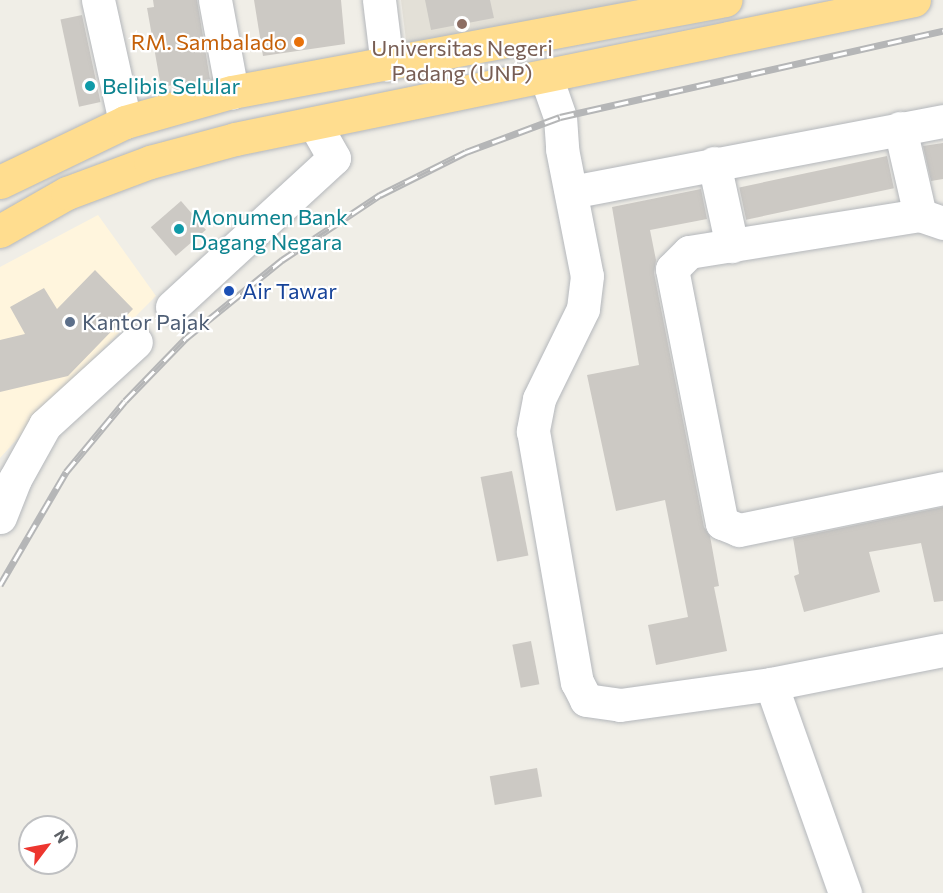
<!DOCTYPE html>
<style>
body{margin:0}
#map{position:relative;width:943px;height:893px;overflow:hidden;background:#f0eee7;font-family:Commissioner,sans-serif}
div>[style]{position:absolute}
[style*='--x']{left:calc(var(--x)*1px);top:calc(var(--y)*1px);width:calc(var(--w)*1px);rotate:calc(var(--a)*1deg)}
.commercial>*{inset:0;background:#fff5dd}
.education>*{inset:0;background:#e3e0d7}
.building>*{inset:0;background:#ccc9c4;transform-origin:0 0}
.roads{filter:drop-shadow(0 0 2px #b4b7bb) drop-shadow(0 0 2px #b4b7bb)}
.minor>*{height:33px;margin:-16.5px;padding:0 16.5px;transform-origin:16.5px;border-radius:16.5px;background:#fff}
.highway>*{height:33px;margin:-16.5px;padding:0 16.5px;transform-origin:16.5px;border-radius:16.5px;background:#ffdd8f}
.rail>*{height:7px;margin-top:-3.5px;transform-origin:0;background:repeating-linear-gradient(90deg,#fff 0 14px,#b5b6b7 0 28px);box-sizing:border-box;border-block:2px solid #b5b6b7}
.dots>*{width:16px;height:16px;translate:-50% -50%;box-sizing:border-box;border:3px solid #fff;border-radius:50%}
span{translate:-50% -50%;white-space:nowrap;text-align:center;line-height:1.15;-webkit-text-stroke:4.5px #fff;paint-order:stroke}
.food-label{font-size:22px;color:#c56008}
.right{translate:-100% -50%;text-align:right}
.education-label{font-size:22px;color:#785e54}
.culture-label{font-size:22px;color:#0d838f}
.left{translate:0 -50%;text-align:left}
.transit-label{font-size:22px;color:#164399}
.service-label{font-size:22px;color:#4e5e75}
.north{position:absolute;left:18px;top:815px;width:60px;height:60px;box-sizing:border-box;background:#fff;border:2px solid #bfc0c2;border-radius:50%;rotate:58deg;font-size:16px;font-weight:700;line-height:24px;text-align:center;color:#5e6267}
.north::after{content:'';display:block;margin:auto;width:21px;height:27px;background:#ed362f;clip-path:polygon(50% 0,100% 100%,50% 72%,0 100%)}
</style>
<div id="map">
<div class="commercial">
<div style="clip-path:polygon(98px 215px,156px 296px,62px 390px,0 458px,0 267px)"></div>
</div>
<div class="education">
<div style="clip-path:polygon(401px 0,634px 0,407px 48px)"></div>
</div>
<div class="building">
<div style="clip-path:polygon(153px 0,197px 0,210px 79px,161px 87px,147px 8px,154px 7px)"></div>
<div style="clip-path:polygon(254px 0,341px 0,345px 44px,263px 56px)"></div>
<div style="clip-path:polygon(425px 0,490px 0,494px 18px,431px 30px)"></div>
<div style="left:82px;top:15px;width:89px;height:22px;rotate:78deg"></div>
<div style="clip-path:polygon(943px 143px,943px 179px,931px 181px,923px 146px)"></div>
<div style="left:887px;top:156px;width:33px;height:151px;rotate:78deg"></div>
<div style="clip-path:polygon(701px 189px,707px 219px,650px 230px,656px 260px,654px 273px,704px 527px,710px 536px,719px 586px,714px 587px,727px 651px,656px 665px,648px 625px,688px 617px,665px 500px,616px 511px,587px 375px,639px 365px,612px 207px)"></div>
<div style="left:181px;top:201px;width:38px;height:40px;rotate:49deg"></div>
<div style="clip-path:polygon(95px 270px,133px 309px,68px 376px,0 392px,0 340px,25px 334px,10px 307px,44px 288px,57px 309px)"></div>
<div style="left:512px;top:471px;width:86px;height:32px;rotate:79deg"></div>
<div style="clip-path:polygon(943px 507px,943px 601px,934px 602px,921px 543px,869px 552px,880px 592px,804px 612px,794px 576px,799px 574px,793px 538px)"></div>
<div style="left:531px;top:641px;width:44px;height:19px;rotate:79deg"></div>
<div style="left:537px;top:768px;width:29px;height:48px;rotate:80deg"></div>
</div>
<div class="roads">
<div class="minor">
<div style="--x:98;--y:0;--w:125;--a:77.5"></div>
<div style="--x:215;--y:0;--w:94;--a:79.5"></div>
<div style="--x:379;--y:0;--w:65;--a:83"></div>
<div style="--x:546;--y:77;--w:42;--a:70.7"></div>
<div style="--x:560;--y:117;--w:32;--a:86"></div>
<div style="--x:562;--y:149;--w:129;--a:78.9"></div>
<div style="--x:587;--y:276;--w:33;--a:97"></div>
<div style="--x:583;--y:309;--w:100;--a:116.1"></div>
<div style="--x:539;--y:399;--w:33;--a:101"></div>
<div style="--x:533;--y:431;--w:255;--a:80.1"></div>
<div style="--x:577;--y:682;--w:20;--a:63"></div>
<div style="--x:586;--y:700;--w:34;--a:8"></div>
<div style="--x:620;--y:705;--w:152;--a:-7.9"></div>
<div style="--x:771;--y:684;--w:175;--a:-11.2"></div>
<div style="--x:900;--y:128;--w:89;--a:77.1"></div>
<div style="--x:714;--y:163;--w:85;--a:77.8"></div>
<div style="--x:571;--y:192;--w:379;--a:-10.8"></div>
<div style="--x:943;--y:223;--w:24;--a:-161"></div>
<div style="--x:920;--y:215;--w:234;--a:170.9"></div>
<div style="--x:689;--y:252;--w:24;--a:135"></div>
<div style="--x:672;--y:269;--w:259;--a:78.9"></div>
<div style="--x:722;--y:523;--w:18;--a:22"></div>
<div style="--x:739;--y:530;--w:208;--a:-11.6"></div>
<div style="--x:172;--y:307;--w:220;--a:-42.6"></div>
<div style="--x:334;--y:158;--w:40;--a:-119.7"></div>
<div style="--x:0;--y:517;--w:41;--a:-68.5"></div>
<div style="--x:15;--y:479;--w:62;--a:-60.9"></div>
<div style="--x:45;--y:425;--w:123;--a:-42.4"></div>
<div style="--x:771;--y:684;--w:222;--a:70.5"></div>
</div>
<div class="highway">
<div style="--x:0;--y:182;--w:139;--a:-25.6"></div>
<div style="--x:125;--y:122;--w:111;--a:-15.7"></div>
<div style="--x:232;--y:92;--w:502;--a:-10.57"></div>
<div style="--x:0;--y:231;--w:77;--a:-29.6"></div>
<div style="--x:67;--y:193;--w:89;--a:-20.5"></div>
<div style="--x:150;--y:162;--w:88;--a:-15.1"></div>
<div style="--x:235;--y:139;--w:693;--a:-11.57"></div>
</div>
</div>
<div class="rail">
<div style="--x:0;--y:585;--w:131;--a:-59.7"></div>
<div style="--x:66;--y:472;--w:92;--a:-50.3"></div>
<div style="--x:125;--y:401;--w:88;--a:-45.9"></div>
<div style="--x:186;--y:338;--w:124;--a:-39.1"></div>
<div style="--x:282;--y:260;--w:118;--a:-33.6"></div>
<div style="--x:380;--y:195;--w:96;--a:-26.6"></div>
<div style="--x:466;--y:152;--w:100;--a:-20.4"></div>
<div style="--x:560;--y:117;--w:393;--a:-12.7"></div>
</div>
<div class="dots">
<div style="left:462px;top:24px;background:#8d6e63"></div>
<div style="left:299px;top:42px;background:#e8710a"></div>
<div style="left:90px;top:86px;background:#0f9aa8"></div>
<div style="left:179px;top:229px;background:#0f9aa8"></div>
<div style="left:229px;top:291px;background:#1a4fb4"></div>
<div style="left:70px;top:322px;background:#5c6f8a"></div>
</div>
<div class="food-label">
<span class="right" style="left:287px;top:42px">RM. Sambalado</span>
</div>
<div class="education-label">
<span style="left:462px;top:60px">Universitas Negeri<br>Padang (UNP)</span>
</div>
<div class="culture-label">
<span class="left" style="left:102px;top:86px">Belibis Selular</span>
<span class="left" style="left:191px;top:229px">Monumen Bank<br>Dagang Negara</span>
</div>
<div class="transit-label">
<span class="left" style="left:242px;top:291px">Air Tawar</span>
</div>
<div class="service-label">
<span class="left" style="left:82px;top:322px">Kantor Pajak</span>
</div>
<div class="north">N</div>
</div>
